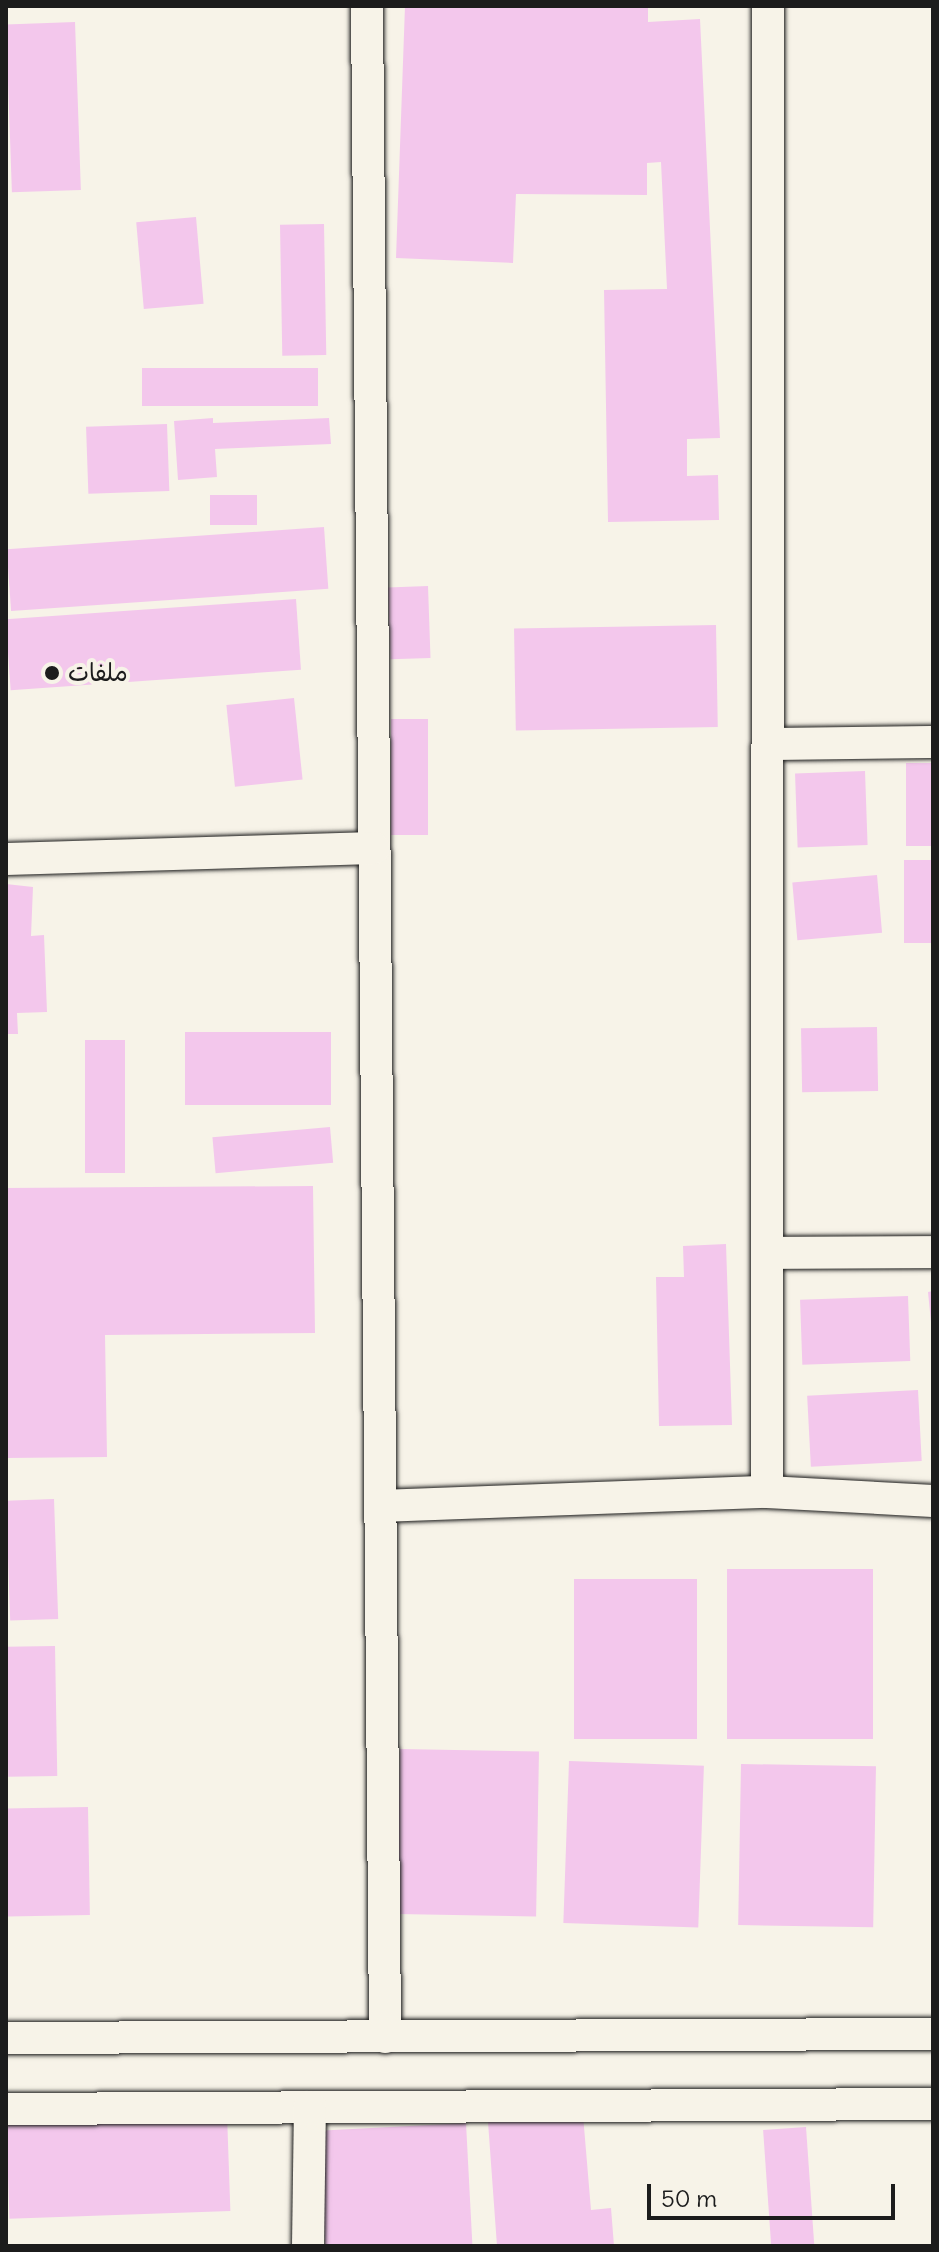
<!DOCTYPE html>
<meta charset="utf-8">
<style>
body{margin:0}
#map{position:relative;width:939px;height:2252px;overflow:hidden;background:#f7f3e8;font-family:Delius,"Playpen Sans Arabic",sans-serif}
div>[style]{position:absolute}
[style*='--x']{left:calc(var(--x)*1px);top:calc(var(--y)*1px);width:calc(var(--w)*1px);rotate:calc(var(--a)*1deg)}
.building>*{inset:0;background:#f3c7ec;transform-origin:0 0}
.roads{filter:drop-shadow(0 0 2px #1c1c1c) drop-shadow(0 0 2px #1c1c1c)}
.street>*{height:32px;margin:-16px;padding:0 16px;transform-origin:16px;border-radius:16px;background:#f7f3e8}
.dots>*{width:22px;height:22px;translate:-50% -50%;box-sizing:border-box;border:4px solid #f7f3e8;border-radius:50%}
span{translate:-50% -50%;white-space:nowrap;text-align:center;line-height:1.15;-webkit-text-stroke:8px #f7f3e8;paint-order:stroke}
.poi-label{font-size:24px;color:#1c1c1c}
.left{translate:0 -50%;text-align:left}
.frame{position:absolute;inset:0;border:8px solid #1c1c1c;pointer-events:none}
.scale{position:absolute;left:647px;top:2184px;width:248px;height:36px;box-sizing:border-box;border:4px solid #1c1c1c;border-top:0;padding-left:10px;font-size:24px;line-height:28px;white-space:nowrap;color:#1c1c1c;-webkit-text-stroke:6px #f7f3e8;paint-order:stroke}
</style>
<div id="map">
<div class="building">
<div style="clip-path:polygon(405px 6px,648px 6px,648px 22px,700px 19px,720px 438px,687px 439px,687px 476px,718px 475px,719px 520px,608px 522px,604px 290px,667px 289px,661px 162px,647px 163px,647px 195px,516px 194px,513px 263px,396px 258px)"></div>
<div style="left:75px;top:22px;width:168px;height:69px;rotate:88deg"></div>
<div style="left:196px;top:217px;width:87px;height:60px;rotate:85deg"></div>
<div style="left:324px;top:224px;width:131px;height:44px;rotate:89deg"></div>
<div style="left:318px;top:368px;width:38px;height:176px;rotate:90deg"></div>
<div style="clip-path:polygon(213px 418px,213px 423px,329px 418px,331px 444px,215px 449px,217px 477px,178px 480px,174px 421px)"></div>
<div style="left:167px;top:424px;width:67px;height:81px;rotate:88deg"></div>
<div style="left:210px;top:495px;width:47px;height:30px"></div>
<div style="left:324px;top:527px;width:62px;height:318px;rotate:86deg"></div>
<div style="left:428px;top:586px;width:72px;height:40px;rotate:88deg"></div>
<div style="left:296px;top:599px;width:71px;height:291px;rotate:86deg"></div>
<div style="left:716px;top:625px;width:102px;height:202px;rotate:89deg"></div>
<div style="left:294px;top:698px;width:82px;height:68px;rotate:84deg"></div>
<div style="left:391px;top:719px;width:37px;height:116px"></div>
<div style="left:933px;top:763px;width:83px;height:27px;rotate:90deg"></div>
<div style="left:865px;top:771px;width:74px;height:70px;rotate:88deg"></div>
<div style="left:904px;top:860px;width:29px;height:83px"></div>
<div style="left:877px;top:875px;width:58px;height:85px;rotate:85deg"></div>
<div style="clip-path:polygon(6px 884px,33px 887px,31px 936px,44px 935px,47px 1012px,17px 1013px,18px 1034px,6px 1034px)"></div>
<div style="left:877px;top:1027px;width:64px;height:76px;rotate:89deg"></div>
<div style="left:185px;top:1032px;width:146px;height:73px"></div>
<div style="left:85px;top:1040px;width:40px;height:133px"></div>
<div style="left:330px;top:1127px;width:36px;height:118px;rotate:85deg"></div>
<div style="clip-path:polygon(313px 1186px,315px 1333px,105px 1335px,107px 1457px,6px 1458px,6px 1188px)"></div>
<div style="clip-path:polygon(726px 1244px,732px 1425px,659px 1426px,656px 1277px,684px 1277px,683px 1246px)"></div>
<div style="clip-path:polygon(933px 1291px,933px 1322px,931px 1322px,928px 1292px)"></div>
<div style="left:908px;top:1296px;width:65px;height:108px;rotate:88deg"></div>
<div style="left:918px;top:1390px;width:71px;height:111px;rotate:87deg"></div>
<div style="left:54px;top:1499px;width:120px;height:48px;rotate:88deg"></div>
<div style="left:727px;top:1569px;width:146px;height:170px"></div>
<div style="left:574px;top:1579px;width:123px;height:160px"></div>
<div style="left:55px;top:1646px;width:130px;height:49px;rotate:89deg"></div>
<div style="left:400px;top:1749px;width:139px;height:165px;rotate:1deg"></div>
<div style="left:569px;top:1761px;width:135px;height:162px;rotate:2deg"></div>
<div style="left:741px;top:1764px;width:135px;height:161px;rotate:1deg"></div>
<div style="left:88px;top:1807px;width:108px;height:82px;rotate:89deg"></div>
<div style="left:227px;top:2114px;width:97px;height:221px;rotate:88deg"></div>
<div style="clip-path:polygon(583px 2115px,591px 2210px,611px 2208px,614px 2246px,497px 2246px,488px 2122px)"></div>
<div style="left:466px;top:2123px;width:123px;height:147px;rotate:87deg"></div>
<div style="left:806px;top:2127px;width:119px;height:43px;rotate:86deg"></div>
</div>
<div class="roads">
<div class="street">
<div style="--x:367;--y:6;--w:2031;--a:89.49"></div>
<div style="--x:771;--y:744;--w:162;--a:-0.7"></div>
<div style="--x:6;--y:859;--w:368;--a:-1.7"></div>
<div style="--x:768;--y:1253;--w:165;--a:-0.3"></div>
<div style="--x:767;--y:1492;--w:166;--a:3.1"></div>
<div style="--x:380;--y:1506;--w:387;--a:-2.1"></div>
<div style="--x:767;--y:1492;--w:1486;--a:-89.96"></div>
<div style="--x:6;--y:2038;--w:927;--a:-0.25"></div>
<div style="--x:6;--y:2109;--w:927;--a:-0.31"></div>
<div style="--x:308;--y:2246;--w:139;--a:-89.2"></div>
</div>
</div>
<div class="dots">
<div style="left:52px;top:673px;background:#1c1c1c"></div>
</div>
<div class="poi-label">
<span class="left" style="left:68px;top:673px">ملفات</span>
</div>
<div class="frame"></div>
<div class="scale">50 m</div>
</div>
